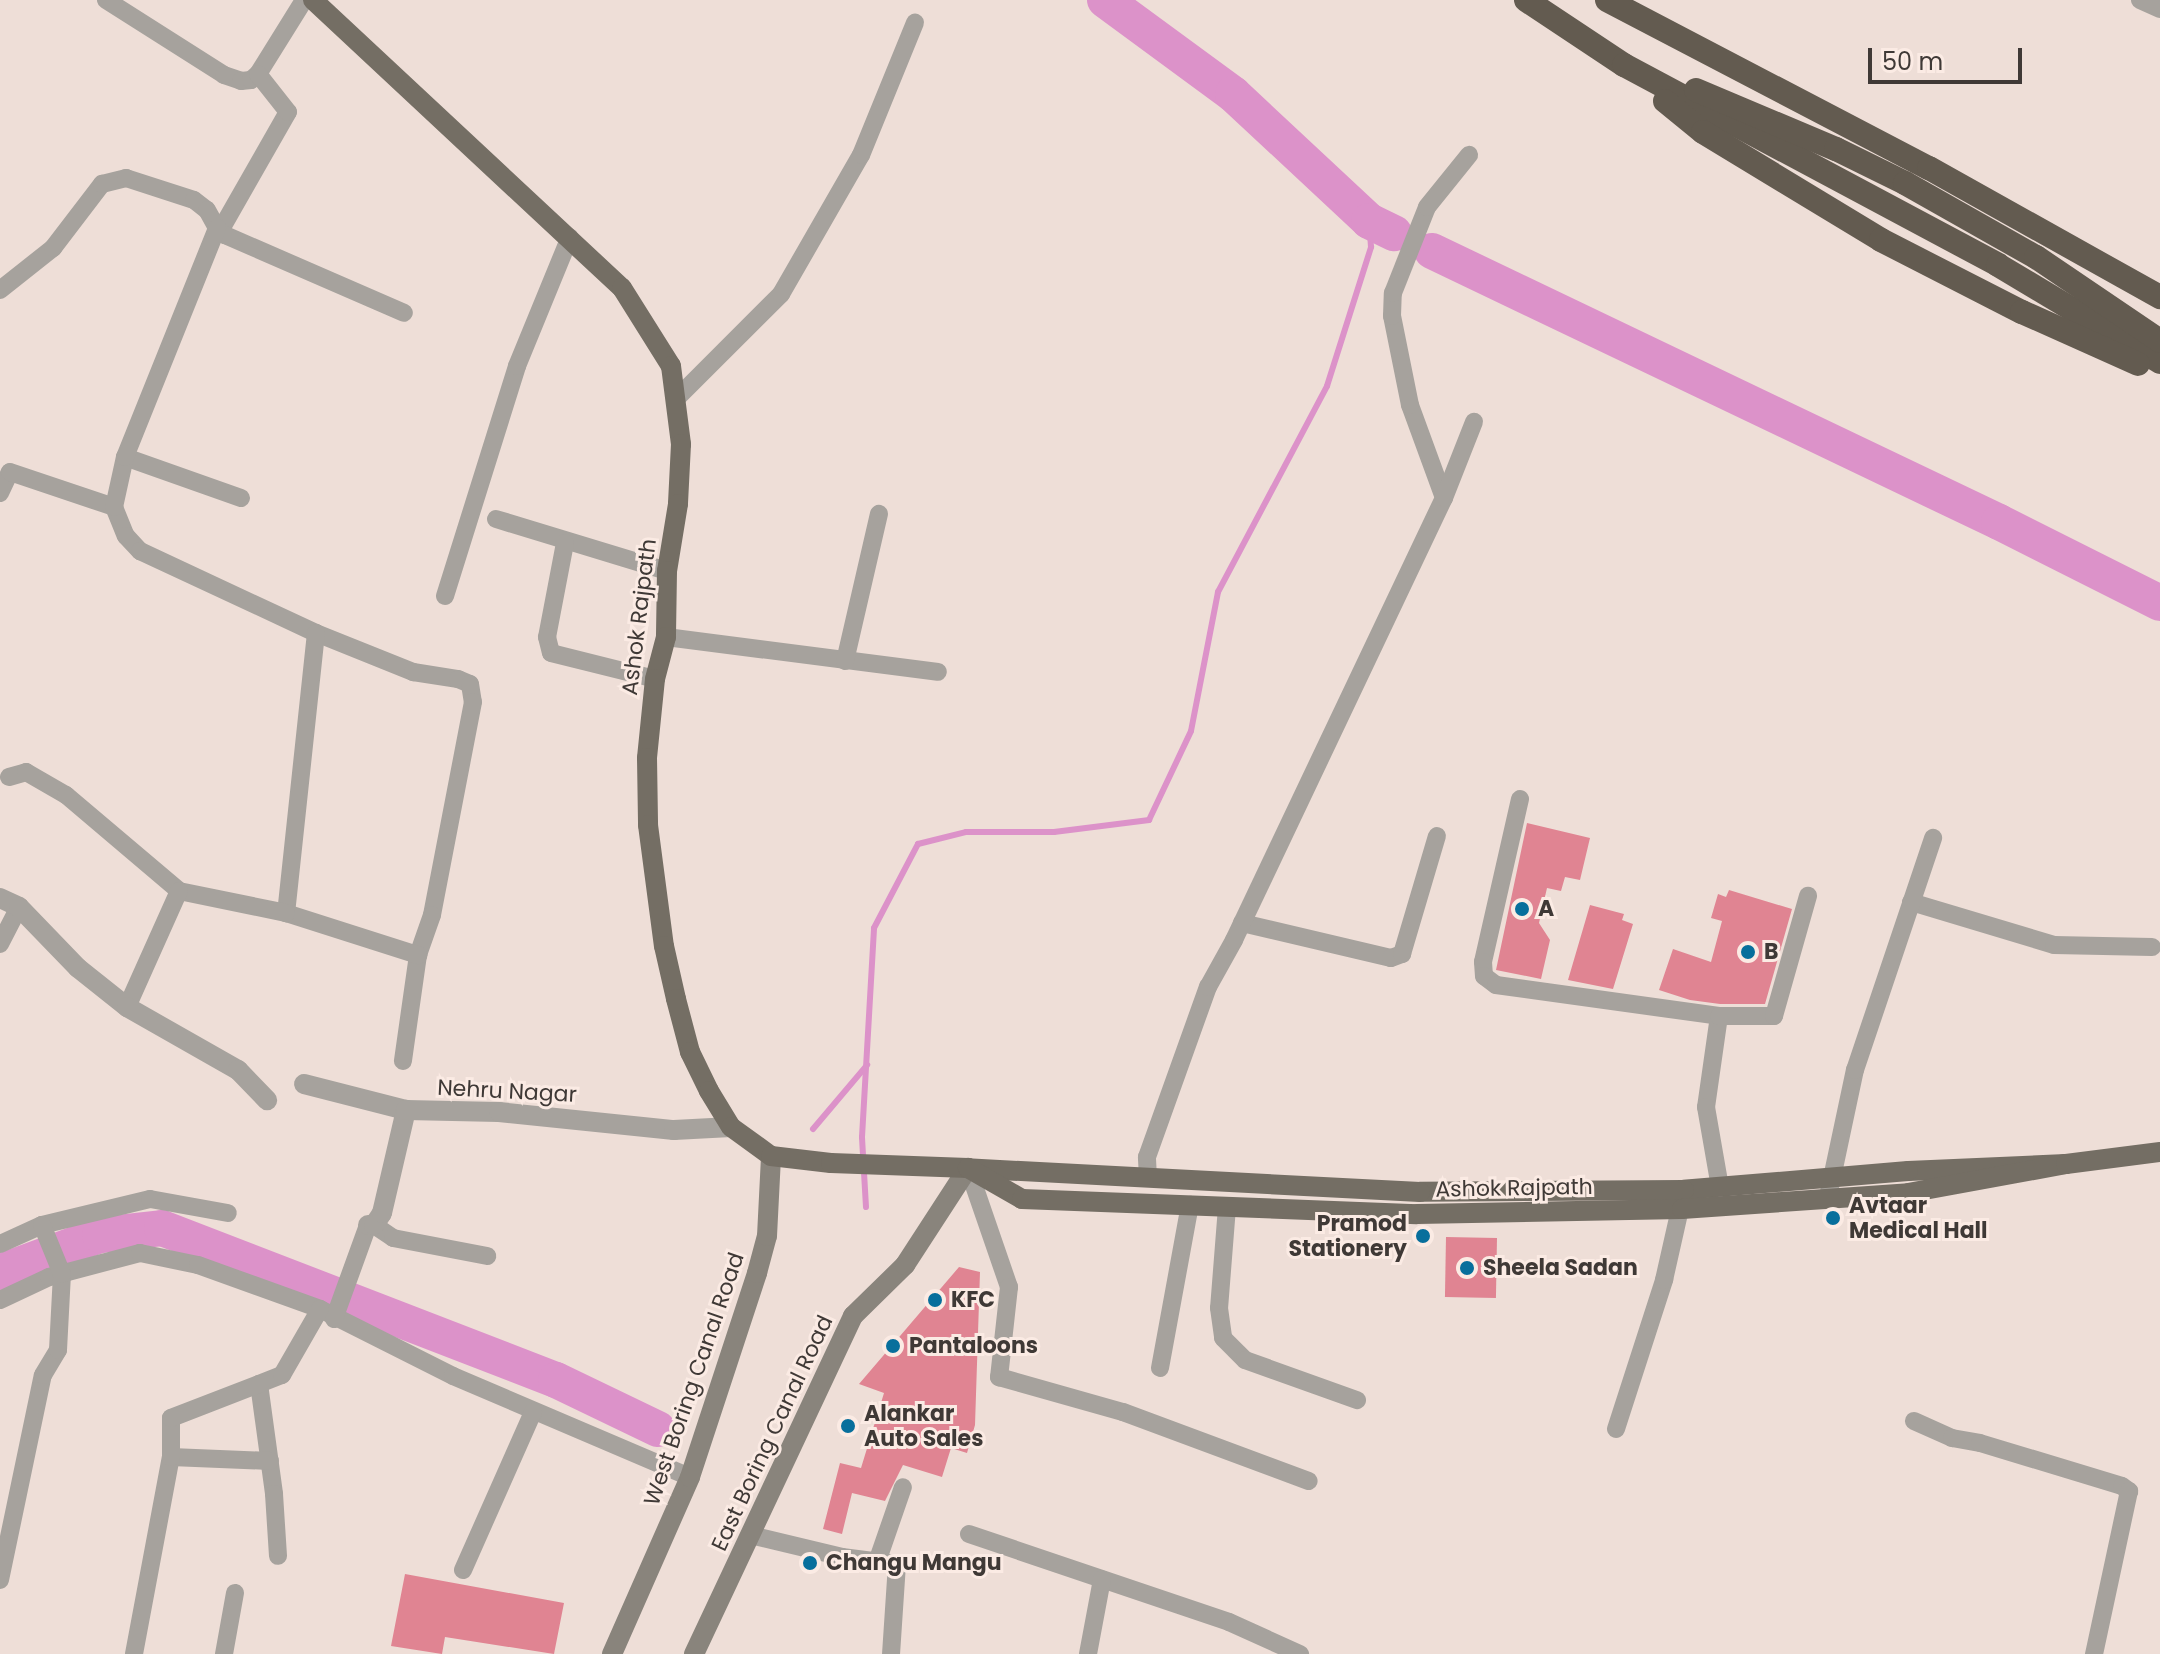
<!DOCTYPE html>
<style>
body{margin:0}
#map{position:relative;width:2160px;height:1654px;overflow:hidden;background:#eeded7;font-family:Poppins,sans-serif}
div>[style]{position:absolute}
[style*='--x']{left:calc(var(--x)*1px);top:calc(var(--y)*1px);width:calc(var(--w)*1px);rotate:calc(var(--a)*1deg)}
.stream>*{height:6px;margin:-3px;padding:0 3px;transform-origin:3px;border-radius:3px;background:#dc92c9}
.river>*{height:36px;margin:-18px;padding:0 18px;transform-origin:18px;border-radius:18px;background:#dc92c9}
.building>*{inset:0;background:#e08492;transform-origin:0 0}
.minor>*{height:18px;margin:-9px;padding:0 9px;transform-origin:9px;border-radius:9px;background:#a6a29d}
.tertiary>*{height:20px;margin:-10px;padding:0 10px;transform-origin:10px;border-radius:10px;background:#a6a29d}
.secondary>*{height:20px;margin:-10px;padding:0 10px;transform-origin:10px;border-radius:10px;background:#89847c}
.primary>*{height:20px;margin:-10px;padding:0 10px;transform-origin:10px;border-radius:10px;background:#746e64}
.motorway>*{height:24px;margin:-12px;padding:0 12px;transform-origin:12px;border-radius:12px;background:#635b50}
.dots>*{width:22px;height:22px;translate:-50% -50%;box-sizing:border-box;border:4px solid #fbebe4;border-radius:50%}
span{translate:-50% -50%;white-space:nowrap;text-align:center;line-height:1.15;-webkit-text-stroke:6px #fbebe4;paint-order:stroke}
.street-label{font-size:22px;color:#3f3936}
.poi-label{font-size:22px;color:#3f3936;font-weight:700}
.left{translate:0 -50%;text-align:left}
.right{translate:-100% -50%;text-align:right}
.scale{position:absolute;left:1868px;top:48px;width:154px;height:36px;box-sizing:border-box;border:4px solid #3f3936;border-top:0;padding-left:10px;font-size:24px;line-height:28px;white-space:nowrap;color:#3f3936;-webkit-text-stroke:6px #fbebe4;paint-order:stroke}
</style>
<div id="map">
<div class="stream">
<div style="--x:813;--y:1129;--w:84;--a:-49.8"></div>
<div style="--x:866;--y:1207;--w:70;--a:-93.3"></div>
<div style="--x:862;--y:1137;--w:209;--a:-86.7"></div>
<div style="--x:874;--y:928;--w:95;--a:-62.4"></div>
<div style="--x:918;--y:844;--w:49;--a:-14"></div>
<div style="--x:966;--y:832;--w:88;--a:0"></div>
<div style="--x:1054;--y:832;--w:96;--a:-7.2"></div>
<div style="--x:1149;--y:820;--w:98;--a:-64.7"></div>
<div style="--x:1191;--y:731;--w:142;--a:-79"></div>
<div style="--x:1218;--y:592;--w:233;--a:-62.1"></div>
<div style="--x:1327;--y:386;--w:146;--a:-72.4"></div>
<div style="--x:1371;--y:247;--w:26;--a:-94"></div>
</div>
<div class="river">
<div style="--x:1105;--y:0;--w:159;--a:36.3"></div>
<div style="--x:1233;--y:94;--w:186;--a:43"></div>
<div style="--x:1369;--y:221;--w:28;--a:26"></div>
<div style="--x:1432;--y:251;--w:628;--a:25.55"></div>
<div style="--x:1999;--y:522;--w:180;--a:26.7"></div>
<div style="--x:0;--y:1272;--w:107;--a:-20.3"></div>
<div style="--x:100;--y:1235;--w:62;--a:-6.4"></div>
<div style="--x:162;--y:1228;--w:422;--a:21.1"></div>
<div style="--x:556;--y:1380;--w:113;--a:25.7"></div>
</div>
<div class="building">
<div style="clip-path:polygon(1527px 823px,1590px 838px,1580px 880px,1565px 877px,1561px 891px,1547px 888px,1539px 923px,1550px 940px,1541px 979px,1496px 970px)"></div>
<div style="clip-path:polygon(1729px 890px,1792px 909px,1765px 1004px,1720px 1004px,1690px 1000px,1659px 990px,1673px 949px,1711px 962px,1722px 921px,1711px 918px,1718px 894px,1726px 897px)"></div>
<div style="clip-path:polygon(1590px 905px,1624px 914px,1622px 920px,1633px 924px,1613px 989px,1568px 980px)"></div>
<div style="left:1446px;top:1237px;width:51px;height:60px;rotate:1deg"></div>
<div style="clip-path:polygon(959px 1267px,980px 1272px,975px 1425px,967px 1453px,951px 1448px,942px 1477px,903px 1465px,885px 1501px,852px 1493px,842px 1534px,823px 1529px,840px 1463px,861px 1468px,884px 1393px,859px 1384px)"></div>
<div style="clip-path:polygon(405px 1574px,564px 1603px,554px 1654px,445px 1637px,442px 1654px,391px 1646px)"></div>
</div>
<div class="minor">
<div style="--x:106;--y:0;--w:140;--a:32.4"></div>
<div style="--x:224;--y:75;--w:18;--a:19"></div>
<div style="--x:241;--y:81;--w:10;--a:-6"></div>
<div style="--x:251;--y:80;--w:9;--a:-41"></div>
<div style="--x:258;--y:74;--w:87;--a:-58.1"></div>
<div style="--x:2140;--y:0;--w:22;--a:24"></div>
<div style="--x:220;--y:231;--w:137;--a:-60.3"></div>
<div style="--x:288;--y:112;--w:48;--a:-128.3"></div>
<div style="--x:0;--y:290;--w:68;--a:-38.4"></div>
<div style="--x:53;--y:248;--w:81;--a:-52.6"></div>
<div style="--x:102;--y:184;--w:25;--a:-14"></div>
<div style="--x:126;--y:178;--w:71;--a:17.9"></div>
<div style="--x:194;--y:200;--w:16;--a:38"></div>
<div style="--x:207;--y:210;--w:21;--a:61"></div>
<div style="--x:217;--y:228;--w:11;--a:41"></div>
<div style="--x:225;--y:235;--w:195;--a:23.5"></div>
<div style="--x:678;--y:397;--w:146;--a:-45"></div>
<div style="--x:781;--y:294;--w:160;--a:-60.1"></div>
<div style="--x:861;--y:155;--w:143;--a:-67.8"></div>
<div style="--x:125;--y:457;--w:123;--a:19.5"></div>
<div style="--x:0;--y:493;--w:23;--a:-65"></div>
<div style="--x:10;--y:472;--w:110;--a:18.6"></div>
<div style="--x:114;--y:507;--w:31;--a:68"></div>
<div style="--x:126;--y:536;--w:21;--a:47"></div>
<div style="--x:140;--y:551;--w:194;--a:25"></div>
<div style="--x:316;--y:633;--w:105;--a:21.9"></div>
<div style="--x:413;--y:672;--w:46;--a:8.8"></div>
<div style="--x:458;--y:679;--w:13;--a:23"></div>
<div style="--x:470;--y:684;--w:18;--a:81"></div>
<div style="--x:473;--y:702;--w:217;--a:100.9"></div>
<div style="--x:432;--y:915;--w:42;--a:109.3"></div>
<div style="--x:418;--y:955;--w:107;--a:98.1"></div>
<div style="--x:1444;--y:498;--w:99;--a:-110.1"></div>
<div style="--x:1410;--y:405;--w:91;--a:-101.4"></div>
<div style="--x:1392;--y:316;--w:23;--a:-88"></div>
<div style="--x:1393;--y:293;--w:92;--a:-68.4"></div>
<div style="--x:1427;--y:207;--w:67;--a:-51.1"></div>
<div style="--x:114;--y:507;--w:51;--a:-77.6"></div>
<div style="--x:125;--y:457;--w:247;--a:-68.1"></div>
<div style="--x:496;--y:519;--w:179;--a:16.9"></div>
<div style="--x:565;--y:543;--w:96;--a:100.8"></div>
<div style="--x:547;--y:637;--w:16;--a:76"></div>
<div style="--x:551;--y:653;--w:107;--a:14"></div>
<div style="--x:445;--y:596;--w:241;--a:-72.6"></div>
<div style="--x:517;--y:366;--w:139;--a:-67.7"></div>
<div style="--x:316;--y:633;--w:282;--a:96.1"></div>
<div style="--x:286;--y:913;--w:139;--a:17.7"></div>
<div style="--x:666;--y:637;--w:274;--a:7.3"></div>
<div style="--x:845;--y:661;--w:151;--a:-77"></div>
<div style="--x:9;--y:777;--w:18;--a:-16"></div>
<div style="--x:26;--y:772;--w:46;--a:29.9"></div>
<div style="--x:66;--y:795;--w:148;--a:40.3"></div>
<div style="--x:179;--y:891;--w:109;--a:11.6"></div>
<div style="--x:1520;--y:799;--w:167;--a:102.8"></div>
<div style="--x:1483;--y:962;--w:14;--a:86"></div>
<div style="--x:1484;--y:976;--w:15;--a:37"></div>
<div style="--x:1496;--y:985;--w:225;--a:7.9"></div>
<div style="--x:1719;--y:1016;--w:92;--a:98.1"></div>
<div style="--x:1706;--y:1107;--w:81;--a:80.1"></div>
<div style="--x:1911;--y:902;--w:149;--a:16.7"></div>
<div style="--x:2054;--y:945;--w:98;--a:1.2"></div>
<div style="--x:1242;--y:923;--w:153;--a:13.2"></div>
<div style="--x:1391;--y:958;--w:12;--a:-20"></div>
<div style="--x:1402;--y:954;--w:123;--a:-73.5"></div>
<div style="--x:0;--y:944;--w:42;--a:-62.8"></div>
<div style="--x:127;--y:1007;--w:127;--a:-65.9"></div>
<div style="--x:1719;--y:1016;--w:55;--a:0"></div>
<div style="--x:1774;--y:1016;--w:125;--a:-74.2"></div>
<div style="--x:968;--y:1168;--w:126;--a:71"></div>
<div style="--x:1009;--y:1287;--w:91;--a:96.3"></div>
<div style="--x:999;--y:1377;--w:129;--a:15.8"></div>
<div style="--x:1123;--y:1412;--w:198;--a:20.4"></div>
<div style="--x:1148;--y:1178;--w:21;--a:-93"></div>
<div style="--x:1147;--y:1157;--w:181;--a:-70.3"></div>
<div style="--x:1208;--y:987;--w:54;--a:-61"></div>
<div style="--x:1234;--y:940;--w:489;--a:-64.6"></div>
<div style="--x:1444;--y:498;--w:82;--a:-68.5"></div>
<div style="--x:1829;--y:1192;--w:125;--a:-78"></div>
<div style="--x:1855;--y:1070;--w:245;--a:-71.4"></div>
<div style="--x:1227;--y:1207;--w:101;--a:94.5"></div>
<div style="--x:1219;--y:1308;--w:30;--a:82"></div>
<div style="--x:1223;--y:1338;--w:31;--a:45"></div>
<div style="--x:1245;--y:1360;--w:119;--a:19.7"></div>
<div style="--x:374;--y:1225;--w:23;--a:34"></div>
<div style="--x:393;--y:1238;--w:96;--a:10.8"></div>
<div style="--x:0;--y:1244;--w:46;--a:-24.3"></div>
<div style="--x:42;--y:1225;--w:111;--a:-13.5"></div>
<div style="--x:150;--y:1199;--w:79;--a:10.2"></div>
<div style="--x:0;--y:1300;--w:54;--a:-25.1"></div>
<div style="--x:49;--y:1277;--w:94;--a:-14.8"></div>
<div style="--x:140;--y:1253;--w:59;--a:11.7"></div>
<div style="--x:198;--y:1265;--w:130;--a:19.8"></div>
<div style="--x:320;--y:1309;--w:149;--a:26.7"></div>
<div style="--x:453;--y:1376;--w:258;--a:23.1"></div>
<div style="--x:334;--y:1319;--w:100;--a:-70.1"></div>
<div style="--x:1160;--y:1368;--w:166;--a:-79.6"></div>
<div style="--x:259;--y:1384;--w:111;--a:82.2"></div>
<div style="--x:274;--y:1494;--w:62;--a:86.3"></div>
<div style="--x:1914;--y:1421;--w:42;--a:24.1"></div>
<div style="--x:1952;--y:1438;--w:28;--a:10"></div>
<div style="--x:1980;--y:1443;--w:148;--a:16.8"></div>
<div style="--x:2122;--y:1486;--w:9;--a:36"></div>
<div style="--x:2129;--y:1491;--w:167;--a:102.1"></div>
<div style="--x:1616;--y:1429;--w:157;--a:-72.1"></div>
<div style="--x:1664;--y:1280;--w:86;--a:-77.3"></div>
<div style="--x:171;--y:1457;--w:99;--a:2.3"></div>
<div style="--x:969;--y:1534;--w:274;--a:18.7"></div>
<div style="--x:1229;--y:1622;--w:78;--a:24.3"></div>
<div style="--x:750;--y:1535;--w:95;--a:13.4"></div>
<div style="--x:842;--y:1557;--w:55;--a:7.3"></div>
<div style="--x:897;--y:1564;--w:90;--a:93.8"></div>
<div style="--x:877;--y:1562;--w:79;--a:-70.9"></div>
<div style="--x:463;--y:1570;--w:173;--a:-66.1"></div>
<div style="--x:0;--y:1580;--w:209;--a:-78.2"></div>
<div style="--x:43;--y:1375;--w:29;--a:-59"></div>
<div style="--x:58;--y:1350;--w:76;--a:-87"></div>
<div style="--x:62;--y:1274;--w:53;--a:-112.2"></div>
<div style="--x:134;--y:1654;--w:200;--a:-79.4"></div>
<div style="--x:171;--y:1457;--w:39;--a:-90"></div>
<div style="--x:171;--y:1418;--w:119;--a:-21.2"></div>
<div style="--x:282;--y:1375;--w:76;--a:-60.1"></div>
<div style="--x:224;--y:1654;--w:62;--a:-79.8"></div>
<div style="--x:1088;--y:1654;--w:76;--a:-79.4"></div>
</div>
<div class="tertiary">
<div style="--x:0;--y:898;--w:21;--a:25"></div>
<div style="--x:19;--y:907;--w:85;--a:46"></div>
<div style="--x:78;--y:968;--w:63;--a:38.5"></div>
<div style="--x:127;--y:1007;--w:128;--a:29.6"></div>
<div style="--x:238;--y:1070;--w:42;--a:46"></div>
<div style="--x:304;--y:1084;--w:105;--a:14.3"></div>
<div style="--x:368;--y:1225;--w:6;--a:0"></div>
<div style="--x:374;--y:1225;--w:14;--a:-56"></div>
<div style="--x:382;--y:1213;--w:106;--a:-76.9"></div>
<div style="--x:406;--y:1110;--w:93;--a:1.2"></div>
<div style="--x:499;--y:1112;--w:176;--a:5.9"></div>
<div style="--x:674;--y:1130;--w:57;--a:-3"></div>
</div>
<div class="secondary">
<div style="--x:612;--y:1654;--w:193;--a:-66.2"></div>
<div style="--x:690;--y:1477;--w:215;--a:-71.8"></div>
<div style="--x:757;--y:1273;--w:38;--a:-75"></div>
<div style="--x:767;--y:1236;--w:80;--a:-87.1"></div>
<div style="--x:694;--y:1654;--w:374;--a:-64.8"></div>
<div style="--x:853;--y:1316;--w:73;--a:-44.4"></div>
<div style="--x:905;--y:1265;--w:116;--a:-57"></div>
</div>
<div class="primary">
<div style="--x:313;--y:0;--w:422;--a:43"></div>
<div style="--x:622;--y:288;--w:92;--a:57.9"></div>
<div style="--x:671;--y:366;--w:79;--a:82.7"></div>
<div style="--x:681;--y:444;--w:60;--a:92.9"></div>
<div style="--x:678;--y:504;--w:68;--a:99.3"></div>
<div style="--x:667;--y:571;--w:66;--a:90.9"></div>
<div style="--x:666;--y:637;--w:43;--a:104.7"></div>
<div style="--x:655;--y:679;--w:79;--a:95.8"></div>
<div style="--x:647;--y:758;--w:67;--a:89.1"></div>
<div style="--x:648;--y:825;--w:122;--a:82.5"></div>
<div style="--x:664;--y:946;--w:54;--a:77.2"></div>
<div style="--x:676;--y:999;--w:55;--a:75.2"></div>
<div style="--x:690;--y:1052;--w:43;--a:64"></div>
<div style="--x:709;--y:1091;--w:42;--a:58.6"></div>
<div style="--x:731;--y:1127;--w:49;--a:35.9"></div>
<div style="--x:771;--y:1156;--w:60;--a:6.7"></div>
<div style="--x:831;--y:1163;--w:137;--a:2.1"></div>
<div style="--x:2066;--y:1164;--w:158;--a:177.5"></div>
<div style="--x:1908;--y:1171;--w:225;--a:175.2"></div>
<div style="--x:1684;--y:1190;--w:264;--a:179.6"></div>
<div style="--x:1420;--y:1192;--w:453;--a:-177"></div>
<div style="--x:968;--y:1168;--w:62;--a:29.9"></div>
<div style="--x:1022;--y:1199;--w:395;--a:2.2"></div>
<div style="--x:1417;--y:1214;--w:265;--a:-1.1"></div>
<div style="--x:1682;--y:1209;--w:227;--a:-4"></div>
<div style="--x:1908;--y:1193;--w:161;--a:-10.4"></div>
<div style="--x:2066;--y:1164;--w:95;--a:-7.3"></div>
</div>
<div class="motorway">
<div style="--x:1526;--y:0;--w:118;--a:33.6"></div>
<div style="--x:1624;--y:65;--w:424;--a:28.1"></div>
<div style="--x:1998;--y:265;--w:189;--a:30.9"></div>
<div style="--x:1607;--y:0;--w:363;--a:27.6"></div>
<div style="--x:1929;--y:168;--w:265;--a:29.2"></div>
<div style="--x:1696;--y:90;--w:152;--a:22.9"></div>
<div style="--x:1836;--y:149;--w:77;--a:26.2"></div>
<div style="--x:1905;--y:183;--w:150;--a:29.5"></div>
<div style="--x:2036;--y:257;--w:150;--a:34.1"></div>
<div style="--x:1665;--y:101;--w:49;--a:39.2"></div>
<div style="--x:1703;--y:132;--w:208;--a:31.2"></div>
<div style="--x:1881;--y:240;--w:158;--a:27.1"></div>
<div style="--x:2022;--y:312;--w:127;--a:24.1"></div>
</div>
<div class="dots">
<div style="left:1522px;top:909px;background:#086f9c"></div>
<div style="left:1748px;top:952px;background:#086f9c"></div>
<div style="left:1833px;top:1218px;background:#086f9c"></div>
<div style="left:1423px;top:1236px;background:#086f9c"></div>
<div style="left:1467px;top:1268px;background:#086f9c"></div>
<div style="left:935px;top:1300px;background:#086f9c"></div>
<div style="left:893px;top:1346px;background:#086f9c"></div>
<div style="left:848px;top:1426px;background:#086f9c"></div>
<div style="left:810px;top:1563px;background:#086f9c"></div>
</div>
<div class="street-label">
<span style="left:639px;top:617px;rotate:-83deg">Ashok Rajpath</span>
<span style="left:507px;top:1091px;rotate:3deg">Nehru Nagar</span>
<span style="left:1514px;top:1188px;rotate:-1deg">Ashok Rajpath</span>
<span style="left:694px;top:1379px;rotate:-71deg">West Boring Canal Road</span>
<span style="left:772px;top:1433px;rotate:-65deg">East Boring Canal Road</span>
</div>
<div class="poi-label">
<span class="left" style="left:1538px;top:909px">A</span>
<span class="left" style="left:1764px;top:952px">B</span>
<span class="left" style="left:1849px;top:1218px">Avtaar<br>Medical Hall</span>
<span class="right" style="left:1407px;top:1236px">Pramod<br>Stationery</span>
<span class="left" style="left:1483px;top:1268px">Sheela Sadan</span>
<span class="left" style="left:951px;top:1300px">KFC</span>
<span class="left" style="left:909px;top:1346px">Pantaloons</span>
<span class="left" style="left:864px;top:1426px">Alankar<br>Auto Sales</span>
<span class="left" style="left:826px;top:1563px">Changu Mangu</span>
</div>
<div class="scale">50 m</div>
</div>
